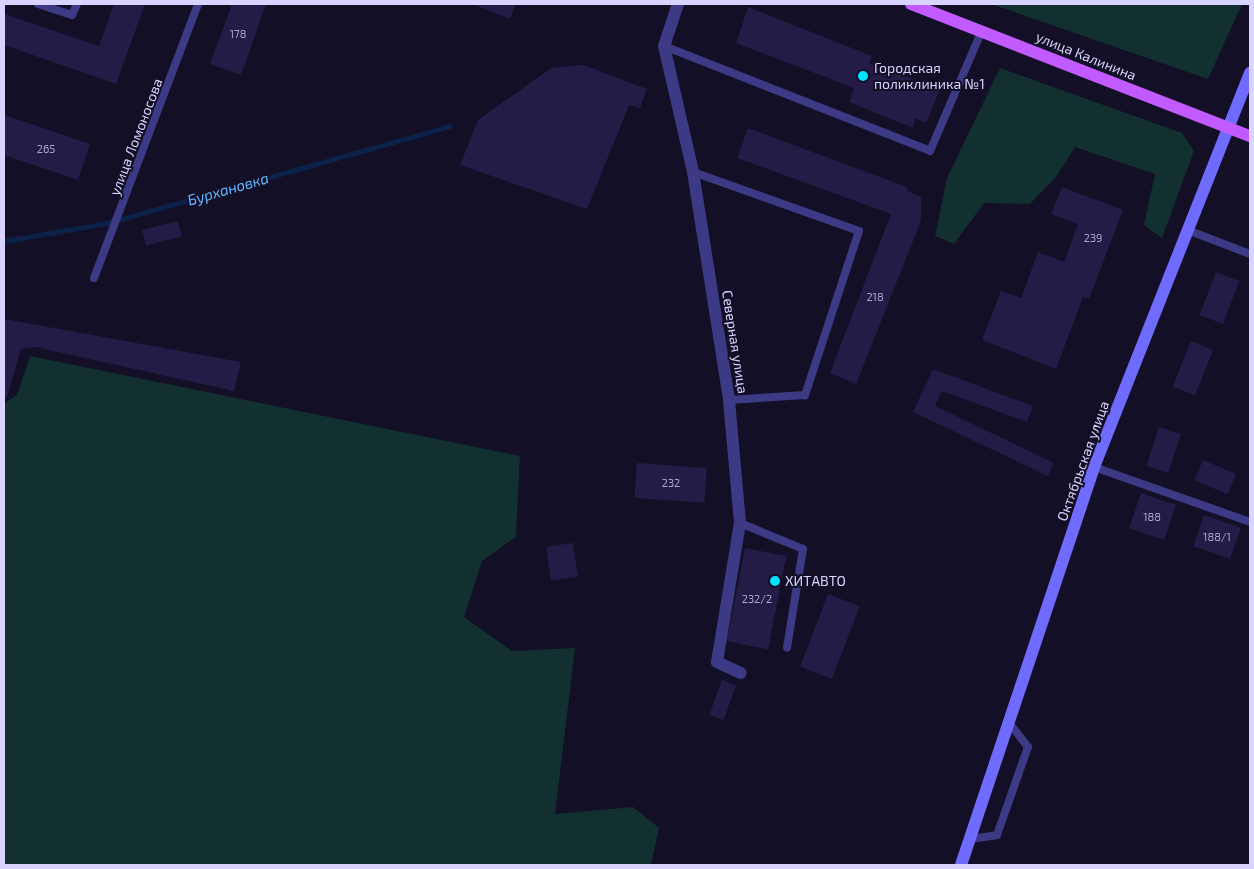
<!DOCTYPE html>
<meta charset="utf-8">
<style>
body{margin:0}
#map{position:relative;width:1254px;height:869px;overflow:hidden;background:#130f26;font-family:"Exo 2",sans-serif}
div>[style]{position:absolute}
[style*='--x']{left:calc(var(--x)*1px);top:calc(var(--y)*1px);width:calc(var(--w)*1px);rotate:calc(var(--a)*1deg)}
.green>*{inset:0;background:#12302f}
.stream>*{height:5px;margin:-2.5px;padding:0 2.5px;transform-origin:2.5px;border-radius:2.5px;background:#0c2248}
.building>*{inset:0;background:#241b47;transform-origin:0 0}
.service>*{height:8px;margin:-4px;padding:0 4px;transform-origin:4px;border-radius:4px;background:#3d3a85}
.minor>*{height:12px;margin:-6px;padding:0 6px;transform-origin:6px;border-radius:6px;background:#3d3a85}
.secondary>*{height:12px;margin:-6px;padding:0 6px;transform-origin:6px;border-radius:6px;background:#6f6bff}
.primary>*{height:12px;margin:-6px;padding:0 6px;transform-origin:6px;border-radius:6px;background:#c25bff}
.dots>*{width:14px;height:14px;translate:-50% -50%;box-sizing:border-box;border:2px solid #130f26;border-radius:50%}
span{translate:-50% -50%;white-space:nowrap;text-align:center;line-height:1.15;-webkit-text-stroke:4px #130f26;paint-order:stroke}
.number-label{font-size:11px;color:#aca6d1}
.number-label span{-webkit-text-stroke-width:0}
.street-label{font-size:14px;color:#d9d4ff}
.poi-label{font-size:14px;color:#d9d4ff}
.left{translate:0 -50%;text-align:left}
.water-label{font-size:15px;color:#62b6ff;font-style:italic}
.frame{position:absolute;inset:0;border:5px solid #d9d4ff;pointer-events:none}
</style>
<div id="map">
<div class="green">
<div style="clip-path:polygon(991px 4px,1242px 4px,1208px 79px)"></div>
<div style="clip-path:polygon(1000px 68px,1182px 133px,1194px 151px,1162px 238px,1144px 225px,1155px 174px,1075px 147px,1056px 177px,1030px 204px,984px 203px,954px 244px,935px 236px,947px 178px)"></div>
<div style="clip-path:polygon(30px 356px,520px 456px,516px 537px,482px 561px,464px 617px,512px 651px,575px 648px,555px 814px,633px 807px,659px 828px,651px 865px,4px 865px,4px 404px,17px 395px)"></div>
</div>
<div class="stream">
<div style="--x:4;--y:241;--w:105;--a:-9.9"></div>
<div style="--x:107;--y:223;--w:356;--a:-15.8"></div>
</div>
<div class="building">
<div style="clip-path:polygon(114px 4px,145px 4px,116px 84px,4px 45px,4px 14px,99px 46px)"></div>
<div style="clip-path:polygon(232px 4px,266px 4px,241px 75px,210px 64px)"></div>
<div style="clip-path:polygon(472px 4px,516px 4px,510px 19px)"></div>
<div style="clip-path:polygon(748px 7px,872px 56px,869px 63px,940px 89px,926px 123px,915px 118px,913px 128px,849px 102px,854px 88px,736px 43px)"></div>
<div style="clip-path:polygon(583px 65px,647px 89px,640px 108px,629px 105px,587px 209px,460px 165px,478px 120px,551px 68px)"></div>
<div style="clip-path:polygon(4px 115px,90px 144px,78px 180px,4px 155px)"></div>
<div style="clip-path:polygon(748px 128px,907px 187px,907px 191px,921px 197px,921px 221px,856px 384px,830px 373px,891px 214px,737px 158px)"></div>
<div style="clip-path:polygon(1062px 187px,1123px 210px,1089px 299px,1083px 297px,1056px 369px,982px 340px,1001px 291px,1021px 298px,1038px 252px,1064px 262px,1078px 224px,1051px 214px)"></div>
<div style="left:178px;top:221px;width:16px;height:37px;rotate:76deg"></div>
<div style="left:1216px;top:272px;width:25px;height:46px;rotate:21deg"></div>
<div style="clip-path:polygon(4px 319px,241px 362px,234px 391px,35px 347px,21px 349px,7px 397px,4px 397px)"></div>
<div style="left:1191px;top:341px;width:24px;height:49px;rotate:22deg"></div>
<div style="clip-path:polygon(933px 369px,1033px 406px,1027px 422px,942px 391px,935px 406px,1054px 463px,1048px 476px,913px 412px)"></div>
<div style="left:1159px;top:427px;width:23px;height:41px;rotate:18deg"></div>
<div style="left:1203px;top:460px;width:36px;height:22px;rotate:23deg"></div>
<div style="left:637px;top:463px;width:70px;height:35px;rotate:4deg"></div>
<div style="left:1141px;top:493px;width:37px;height:37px;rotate:19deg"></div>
<div style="left:1204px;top:515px;width:39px;height:33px;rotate:19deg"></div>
<div style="left:573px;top:543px;width:34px;height:27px;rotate:82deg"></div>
<div style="left:745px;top:548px;width:42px;height:95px;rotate:11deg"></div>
<div style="left:828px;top:594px;width:34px;height:78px;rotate:21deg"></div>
<div style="left:722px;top:680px;width:15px;height:37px;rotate:20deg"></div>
</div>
<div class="service">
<div style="--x:38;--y:4;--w:36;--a:18"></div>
<div style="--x:72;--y:15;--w:12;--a:-66"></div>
<div style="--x:664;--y:46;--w:286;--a:21.5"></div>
<div style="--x:930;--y:151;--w:132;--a:-66.7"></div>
<div style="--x:693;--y:172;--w:176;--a:19.6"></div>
<div style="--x:859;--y:231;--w:173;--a:108.2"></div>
<div style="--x:805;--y:395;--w:76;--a:176.2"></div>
<div style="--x:1190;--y:231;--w:64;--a:21"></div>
<div style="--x:94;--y:278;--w:293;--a:-69.2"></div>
<div style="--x:1094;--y:467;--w:165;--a:19.4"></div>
<div style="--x:740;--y:523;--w:68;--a:22.4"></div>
<div style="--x:803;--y:549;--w:100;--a:99.2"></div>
<div style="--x:970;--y:839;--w:27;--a:-8"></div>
<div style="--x:997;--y:835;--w:93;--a:-70.6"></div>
<div style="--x:1028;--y:747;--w:31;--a:-128"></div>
</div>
<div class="minor">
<div style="--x:678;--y:4;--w:44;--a:108.4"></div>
<div style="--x:664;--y:46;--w:129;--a:77"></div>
<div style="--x:693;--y:172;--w:231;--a:81"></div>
<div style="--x:729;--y:400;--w:123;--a:84.9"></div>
<div style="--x:740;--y:523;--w:141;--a:99.4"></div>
<div style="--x:717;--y:662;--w:26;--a:25"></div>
</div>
<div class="secondary">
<div style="--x:961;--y:865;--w:420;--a:-71.5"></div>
<div style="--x:1094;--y:467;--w:424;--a:-68.4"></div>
</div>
<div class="primary">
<div style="--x:911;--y:4;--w:364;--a:21.3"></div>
</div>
<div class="dots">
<div style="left:863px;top:76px;background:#00e5ff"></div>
<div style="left:775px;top:581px;background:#00e5ff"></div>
</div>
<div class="number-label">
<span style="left:238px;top:34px">178</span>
<span style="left:46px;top:149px">265</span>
<span style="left:1093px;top:238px">239</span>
<span style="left:875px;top:297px">218</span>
<span style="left:671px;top:483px">232</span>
<span style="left:1152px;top:517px">188</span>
<span style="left:1217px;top:537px">188/1</span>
<span style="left:757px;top:599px">232/2</span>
</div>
<div class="street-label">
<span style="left:1086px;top:56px;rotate:22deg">улица Калинина</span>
<span style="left:136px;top:137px;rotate:-69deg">улица Ломоносова</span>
<span style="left:735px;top:342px;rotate:81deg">Северная улица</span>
<span style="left:1083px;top:461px;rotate:-70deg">Октябрьская улица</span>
</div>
<div class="poi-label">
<span class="left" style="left:874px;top:76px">Городская<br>поликлиника №1</span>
<span class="left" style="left:785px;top:581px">ХИТАВТО</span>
</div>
<div class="water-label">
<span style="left:228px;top:189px;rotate:-16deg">Бурхановка</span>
</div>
<div class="frame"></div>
</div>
